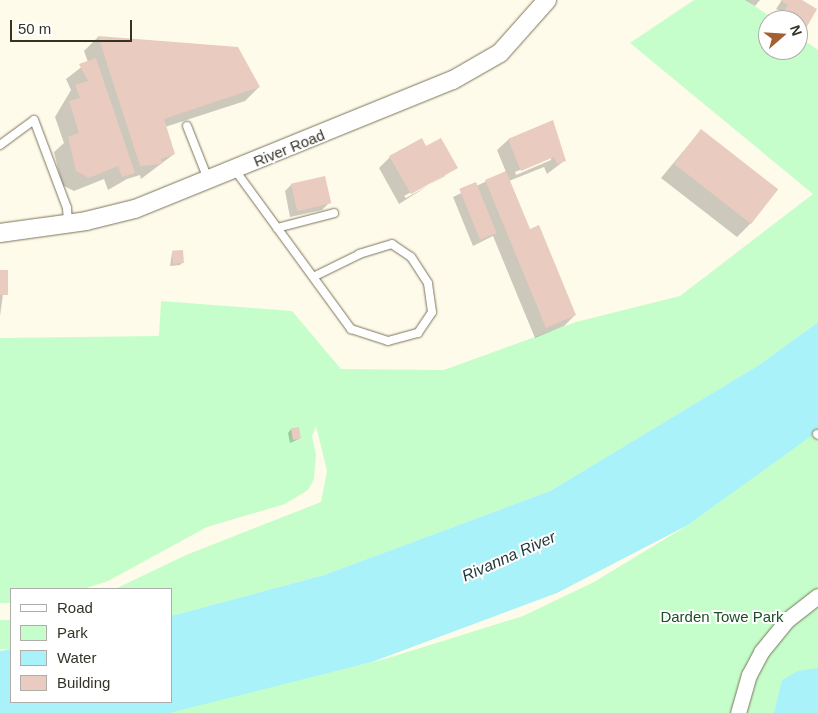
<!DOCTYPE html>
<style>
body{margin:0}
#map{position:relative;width:818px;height:713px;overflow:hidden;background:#fffbea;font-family:Helvetica,sans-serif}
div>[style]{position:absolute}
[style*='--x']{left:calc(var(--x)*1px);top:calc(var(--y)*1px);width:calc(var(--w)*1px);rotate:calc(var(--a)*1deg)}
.green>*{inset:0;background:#c5feca;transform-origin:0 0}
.water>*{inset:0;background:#a9f2f9}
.shadow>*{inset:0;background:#0003}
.building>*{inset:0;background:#e9cbbf;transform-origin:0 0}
.roads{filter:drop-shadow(0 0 1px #7a745b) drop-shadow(0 0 1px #7a745b)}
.service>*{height:8px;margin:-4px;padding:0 4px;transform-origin:4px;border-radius:4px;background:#fff}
.minor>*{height:15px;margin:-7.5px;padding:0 7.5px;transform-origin:7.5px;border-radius:7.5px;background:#fff}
.tertiary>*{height:18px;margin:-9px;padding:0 9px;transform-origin:9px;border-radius:9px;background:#fff}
span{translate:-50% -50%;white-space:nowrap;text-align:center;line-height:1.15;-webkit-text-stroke:4px #fff;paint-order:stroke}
.street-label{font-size:15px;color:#353328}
.park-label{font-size:15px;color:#1a4f24}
.water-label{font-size:16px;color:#1e3638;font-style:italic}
.legend{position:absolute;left:10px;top:588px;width:162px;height:115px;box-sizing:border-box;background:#fff;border:1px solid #aeada9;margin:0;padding:6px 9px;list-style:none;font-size:15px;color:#353328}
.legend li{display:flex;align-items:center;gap:10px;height:25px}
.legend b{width:25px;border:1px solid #aeada9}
.north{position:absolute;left:758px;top:10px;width:50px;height:50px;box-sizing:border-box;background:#fff;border:1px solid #aeada9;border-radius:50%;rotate:71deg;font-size:14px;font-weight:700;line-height:20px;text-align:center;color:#353328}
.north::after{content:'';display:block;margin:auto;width:18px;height:22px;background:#a46032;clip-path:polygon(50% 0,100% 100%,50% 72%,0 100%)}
.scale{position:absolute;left:10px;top:20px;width:122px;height:22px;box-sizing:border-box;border:2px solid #353328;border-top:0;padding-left:6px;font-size:15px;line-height:18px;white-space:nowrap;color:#353328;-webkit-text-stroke:4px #fff;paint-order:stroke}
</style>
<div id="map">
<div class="green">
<div style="clip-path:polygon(694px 0,746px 0,775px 20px,768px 20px,768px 50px,798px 50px,798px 36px,818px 50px,818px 322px,759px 365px,550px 491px,324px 575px,171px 616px,171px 589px,115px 589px,186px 555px,321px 502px,327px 471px,316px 426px,312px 436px,316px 455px,314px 479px,308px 490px,285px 504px,207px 527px,108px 581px,83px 589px,11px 589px,11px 603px,0 603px,0 338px,159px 336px,161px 301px,292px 311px,341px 369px,444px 370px,576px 322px,680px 296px,813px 194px,630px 43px)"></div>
<div style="clip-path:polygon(818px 430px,818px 713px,161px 713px,385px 659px,523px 616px,594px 582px,688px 525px)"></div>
<div style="left:11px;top:620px;width:29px;height:11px;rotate:90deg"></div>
</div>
<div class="water">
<div style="clip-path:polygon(818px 322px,818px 431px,688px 525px,557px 593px,372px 662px,169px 713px,0 713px,0 651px,11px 649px,11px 702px,171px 702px,171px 616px,324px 575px,550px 491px,759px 365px)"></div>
<div style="clip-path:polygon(818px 668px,818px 713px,774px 713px,782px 680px,798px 671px)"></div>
</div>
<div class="shadow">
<div style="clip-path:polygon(745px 0,760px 0,755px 6px)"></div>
<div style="clip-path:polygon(782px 0,796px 0,816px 10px,798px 35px,798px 20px,777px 20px,782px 12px,776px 9px)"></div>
<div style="clip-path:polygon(98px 37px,237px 49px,259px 87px,245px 101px,165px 127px,174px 154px,141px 179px,140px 175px,127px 179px,108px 190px,104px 179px,74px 191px,62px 185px,54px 152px,64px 143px,55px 117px,71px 90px,66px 79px,88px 62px,84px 51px)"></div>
<div style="clip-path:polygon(evenodd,552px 122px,564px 161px,547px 174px,544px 167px,509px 181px,529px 231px,575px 315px,564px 326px,535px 338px,493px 236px,473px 246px,453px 197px,506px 172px,497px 150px,508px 140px,552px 122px,551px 157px,551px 160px,516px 175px,515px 172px,551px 157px)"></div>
<div style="clip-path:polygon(701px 130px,751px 223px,737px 237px,661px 178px)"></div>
<div style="clip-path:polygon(evenodd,426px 148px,456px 168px,399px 204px,379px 168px,390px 157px,426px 148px,445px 174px,445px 176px,406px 198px,404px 196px,445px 174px)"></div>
<div style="clip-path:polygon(292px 184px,329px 203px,322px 210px,290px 217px,285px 191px)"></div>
<div style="clip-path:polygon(172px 253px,183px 262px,180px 265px,170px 266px)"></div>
<div style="clip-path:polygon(0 271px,6px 272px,0 316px)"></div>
<div style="clip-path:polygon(291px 429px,299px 439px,290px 443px,288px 433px)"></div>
</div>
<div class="building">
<div style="clip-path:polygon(780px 0,802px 0,817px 9px,805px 30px,798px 20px,782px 15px,788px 5px)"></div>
<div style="clip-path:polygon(98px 36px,238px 47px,260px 87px,164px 119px,175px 154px,161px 159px,162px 164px,140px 166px)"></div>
<div style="clip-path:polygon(96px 58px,135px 173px,122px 177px,118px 166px,89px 178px,76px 171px,68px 137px,79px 133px,69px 101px,80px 98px,75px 85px,88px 81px,79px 64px)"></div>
<div style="clip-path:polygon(553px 120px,566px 161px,557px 164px,554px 157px,521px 171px,508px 139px)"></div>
<div style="left:701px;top:129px;width:98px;height:44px;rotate:38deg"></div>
<div style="clip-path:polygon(422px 138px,426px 146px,441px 138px,458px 168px,411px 194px,389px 156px)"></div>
<div style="clip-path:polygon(506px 171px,530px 229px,539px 225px,576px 315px,546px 328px,485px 180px)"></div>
<div style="left:325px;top:176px;width:28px;height:35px;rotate:77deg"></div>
<div style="left:476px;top:182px;width:55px;height:18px;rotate:68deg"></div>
<div style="left:183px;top:250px;width:13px;height:11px;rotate:86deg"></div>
<div style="left:0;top:270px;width:8px;height:25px"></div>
<div style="left:299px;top:427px;width:12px;height:8px;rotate:81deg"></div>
</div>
<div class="roads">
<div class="service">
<div style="--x:187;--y:126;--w:57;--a:68.4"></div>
<div style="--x:0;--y:145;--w:42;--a:-36.3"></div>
<div style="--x:34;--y:120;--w:94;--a:69.4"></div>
<div style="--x:67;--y:208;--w:16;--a:86"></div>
<div style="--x:235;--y:170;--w:197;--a:53.9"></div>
<div style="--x:351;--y:329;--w:39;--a:18"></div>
<div style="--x:388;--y:341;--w:31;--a:-15"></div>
<div style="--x:418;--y:333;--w:25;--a:-56"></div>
<div style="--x:432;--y:312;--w:29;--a:-98"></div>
<div style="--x:428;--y:283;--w:31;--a:-123"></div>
<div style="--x:411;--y:257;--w:23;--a:-146"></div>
<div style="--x:392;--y:244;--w:34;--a:163"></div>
<div style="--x:360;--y:254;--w:50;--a:153.9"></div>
<div style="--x:277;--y:228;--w:59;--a:-14.7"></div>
<div style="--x:817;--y:434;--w:1;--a:45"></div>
</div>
<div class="minor">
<div style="--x:738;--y:713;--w:40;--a:-74"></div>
<div style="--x:749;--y:675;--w:26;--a:-62"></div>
<div style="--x:761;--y:652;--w:41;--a:-50.9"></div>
<div style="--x:787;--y:620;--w:39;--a:-38"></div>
</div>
<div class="tertiary">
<div style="--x:0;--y:233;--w:87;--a:-7.9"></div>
<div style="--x:86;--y:221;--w:50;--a:-13.8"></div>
<div style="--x:135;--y:209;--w:343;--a:-22.1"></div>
<div style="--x:453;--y:80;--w:54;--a:-29.9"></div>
<div style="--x:500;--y:53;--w:71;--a:-48.4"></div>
</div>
</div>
<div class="street-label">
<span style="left:289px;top:148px;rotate:-22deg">River Road</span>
</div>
<div class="park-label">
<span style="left:722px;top:617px">Darden Towe Park</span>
</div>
<div class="water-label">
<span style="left:509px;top:557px;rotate:-24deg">Rivanna River</span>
</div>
<ul class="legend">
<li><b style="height:6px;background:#fff"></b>Road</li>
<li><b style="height:14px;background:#c5feca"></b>Park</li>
<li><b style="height:14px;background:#a9f2f9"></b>Water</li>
<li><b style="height:14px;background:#e9cbbf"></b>Building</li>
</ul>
<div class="north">N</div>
<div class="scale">50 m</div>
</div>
